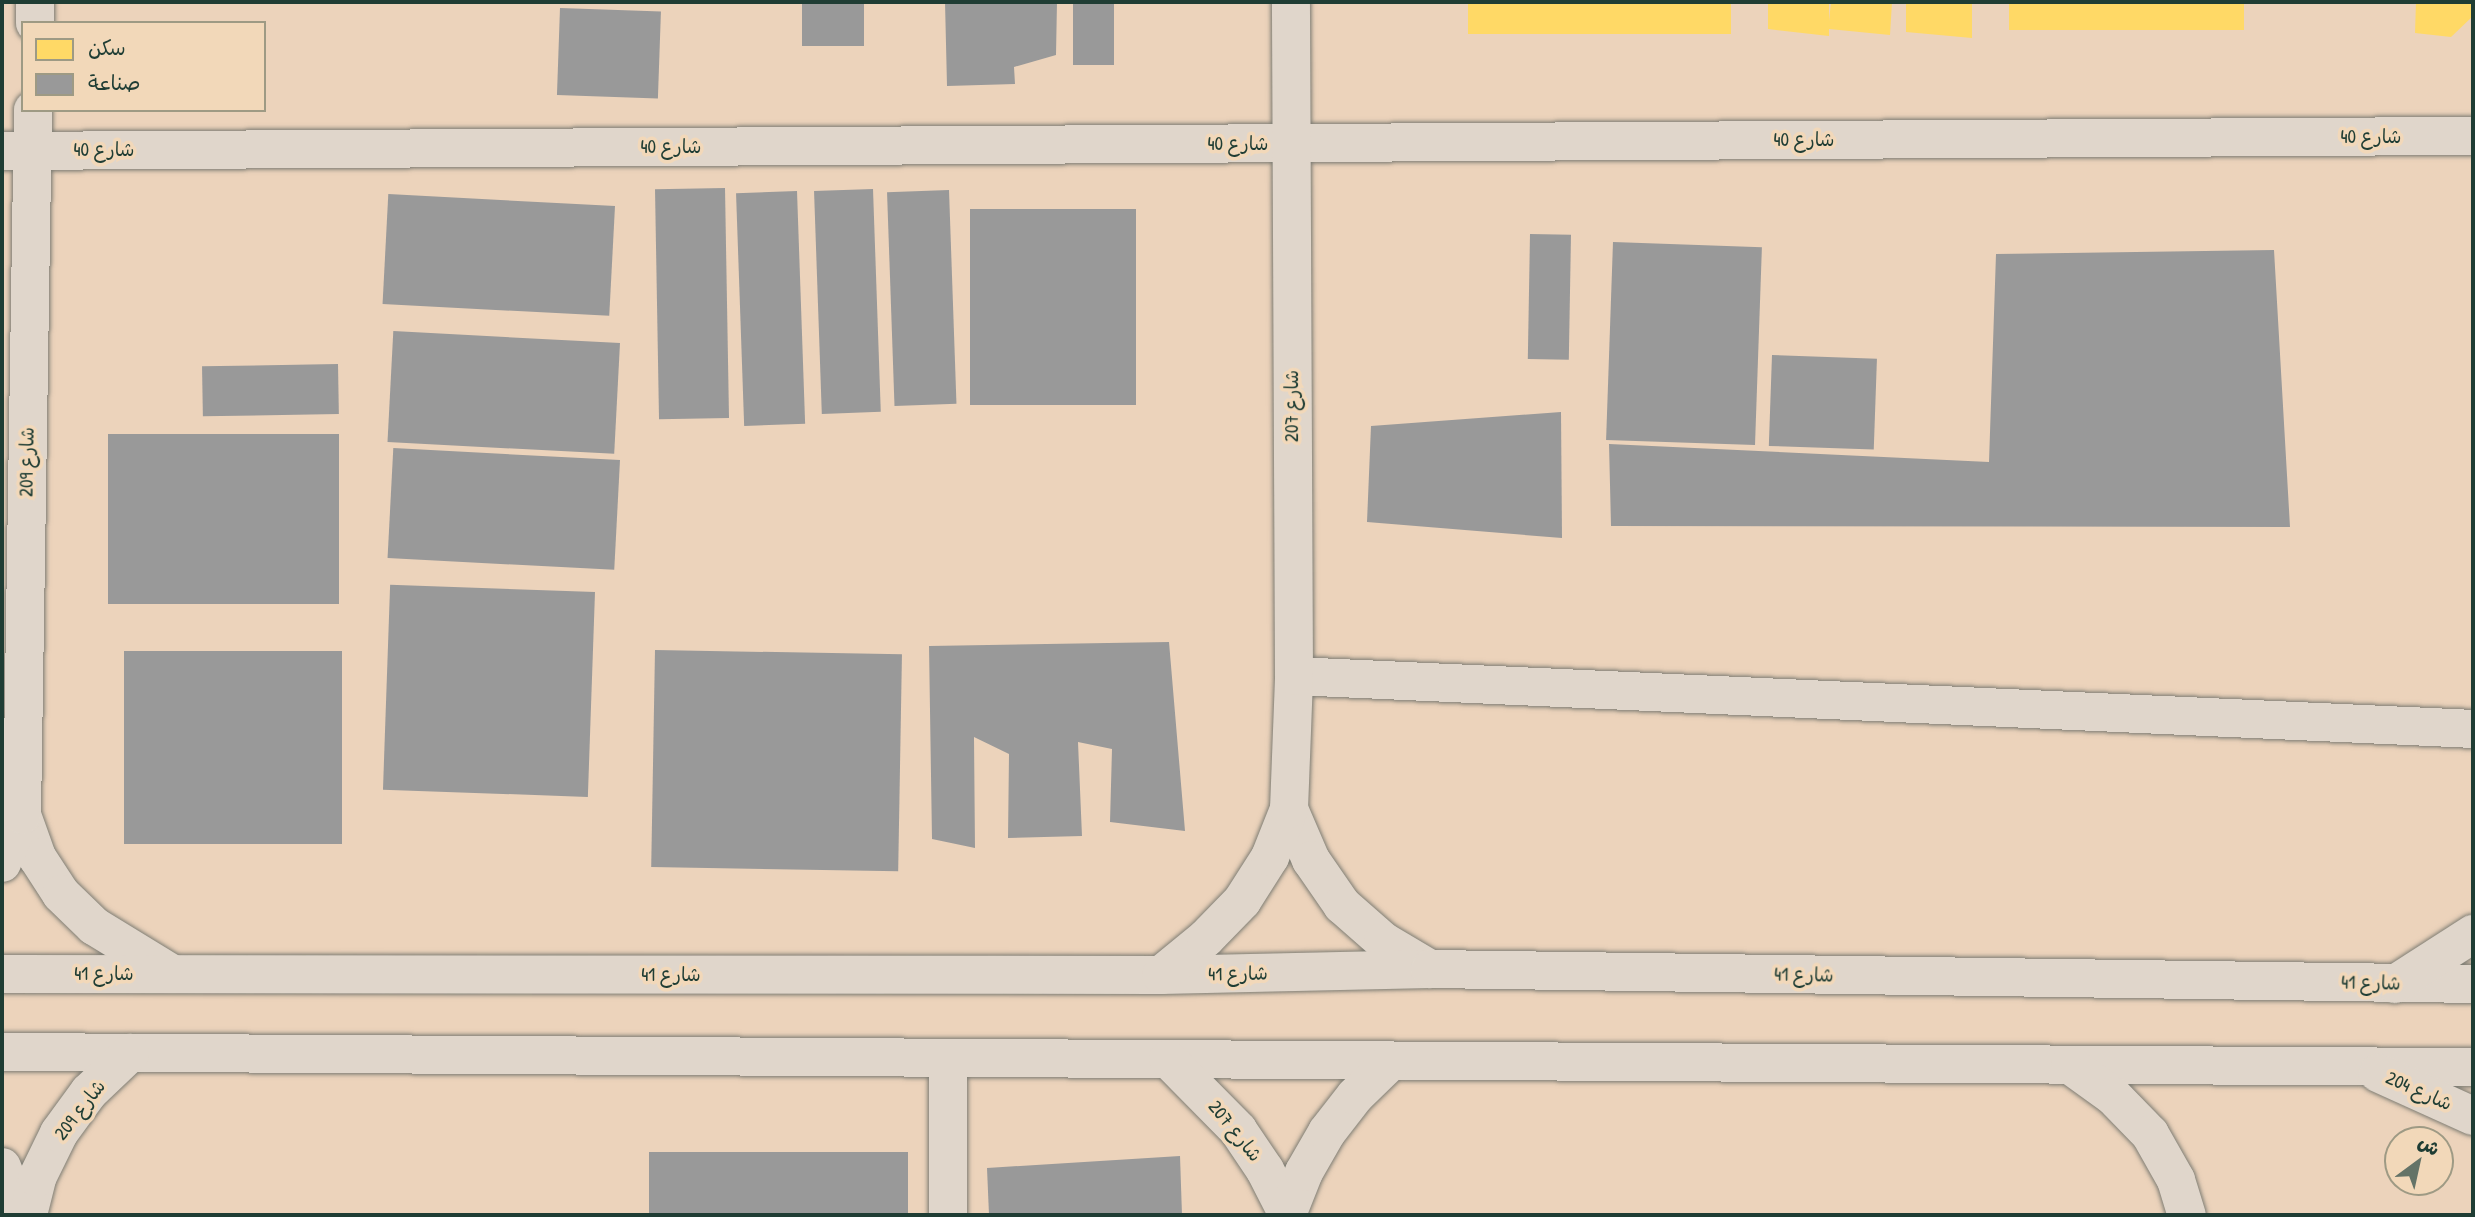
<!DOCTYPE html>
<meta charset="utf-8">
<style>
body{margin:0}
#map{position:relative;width:2475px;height:1217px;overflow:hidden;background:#e5d7c6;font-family:"Patrick Hand","Playpen Sans Arabic",sans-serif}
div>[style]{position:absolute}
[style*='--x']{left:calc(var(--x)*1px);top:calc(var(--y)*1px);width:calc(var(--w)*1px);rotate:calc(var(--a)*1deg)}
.built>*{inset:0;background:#ecd3bb}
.homes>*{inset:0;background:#ffd966;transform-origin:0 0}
.industry>*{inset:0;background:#999;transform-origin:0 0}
.roads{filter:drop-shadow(0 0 2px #7e7d74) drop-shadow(0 0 2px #7e7d74)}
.minor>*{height:38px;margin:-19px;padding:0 19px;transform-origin:19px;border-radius:19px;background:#e0d6cb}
span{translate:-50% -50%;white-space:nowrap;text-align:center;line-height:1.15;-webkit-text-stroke:7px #f2d8b9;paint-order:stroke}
.street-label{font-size:19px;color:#1f3d34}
.frame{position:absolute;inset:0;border:4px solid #1f3d34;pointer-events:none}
.legend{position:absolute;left:21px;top:21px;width:245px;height:91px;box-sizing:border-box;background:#f2d8b9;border:2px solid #9e9a84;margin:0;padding:9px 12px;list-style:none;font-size:21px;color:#1f3d34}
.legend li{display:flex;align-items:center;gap:14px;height:35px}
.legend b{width:35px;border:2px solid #9e9a84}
.north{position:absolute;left:2384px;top:1126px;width:70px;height:70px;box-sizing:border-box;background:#f2d8b9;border:2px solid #9e9a84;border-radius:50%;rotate:33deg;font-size:19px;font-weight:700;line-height:28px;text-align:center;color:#1f3d34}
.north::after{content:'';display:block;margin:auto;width:24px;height:32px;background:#647367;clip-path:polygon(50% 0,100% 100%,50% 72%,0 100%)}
</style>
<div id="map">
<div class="built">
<div style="clip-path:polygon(evenodd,2px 2px,2473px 2px,2473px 1215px,2px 1215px,2px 2px,23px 23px,264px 23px,264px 110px,23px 110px,23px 23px,2px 2px,2398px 1140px,2440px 1140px,2440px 1182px,2398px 1182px,2398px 1140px)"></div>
</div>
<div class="homes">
<div style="left:1468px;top:2px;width:263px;height:32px"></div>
<div style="clip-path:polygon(1768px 2px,1829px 2px,1829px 21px,1831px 2px,1892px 2px,1890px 35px,1829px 29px,1829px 36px,1768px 29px)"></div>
<div style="clip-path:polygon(1906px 2px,1972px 2px,1972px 38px,1906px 32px)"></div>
<div style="left:2009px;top:2px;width:235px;height:28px"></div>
<div style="clip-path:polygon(2416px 2px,2473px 2px,2473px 16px,2451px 37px,2415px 33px)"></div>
</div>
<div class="industry">
<div style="left:802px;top:2px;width:62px;height:44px"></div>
<div style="clip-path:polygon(945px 2px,1057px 2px,1056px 55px,1014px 67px,1015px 84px,947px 86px)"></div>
<div style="left:1073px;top:2px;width:41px;height:63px"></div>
<div style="left:560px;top:8px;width:101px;height:87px;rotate:2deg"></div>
<div style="left:725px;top:188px;width:230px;height:70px;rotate:89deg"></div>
<div style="left:873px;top:189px;width:223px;height:59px;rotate:88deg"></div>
<div style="left:949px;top:190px;width:214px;height:62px;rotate:88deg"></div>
<div style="left:797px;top:191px;width:233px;height:61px;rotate:88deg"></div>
<div style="left:615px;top:206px;width:110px;height:227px;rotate:93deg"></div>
<div style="left:970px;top:209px;width:166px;height:196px"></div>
<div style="left:1530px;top:234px;width:41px;height:125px;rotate:1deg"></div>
<div style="left:1613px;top:242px;width:149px;height:198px;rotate:2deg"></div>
<div style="clip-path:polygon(2274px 250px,2290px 527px,1611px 526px,1609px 444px,1989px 462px,1996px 254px)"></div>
<div style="left:620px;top:343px;width:111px;height:227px;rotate:93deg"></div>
<div style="left:1772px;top:355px;width:105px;height:91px;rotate:2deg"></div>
<div style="left:338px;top:364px;width:50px;height:136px;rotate:89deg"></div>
<div style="clip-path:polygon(1561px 412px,1562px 538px,1367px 522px,1371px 426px)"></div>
<div style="left:108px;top:434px;width:231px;height:170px"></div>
<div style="left:620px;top:460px;width:110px;height:227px;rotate:93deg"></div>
<div style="left:595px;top:592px;width:205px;height:205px;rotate:92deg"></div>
<div style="clip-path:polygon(1169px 642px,1185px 831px,1110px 822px,1112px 749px,1078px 742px,1082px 836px,1008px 838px,1009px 754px,974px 737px,975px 848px,932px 839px,929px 646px)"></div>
<div style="left:655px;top:650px;width:247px;height:217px;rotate:1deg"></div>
<div style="left:124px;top:651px;width:218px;height:193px"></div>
<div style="left:908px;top:1152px;width:63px;height:259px;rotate:90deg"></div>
<div style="clip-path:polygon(1180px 1156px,1182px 1215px,989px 1215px,987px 1168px)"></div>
</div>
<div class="roads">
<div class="minor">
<div style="--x:35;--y:23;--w:21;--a:-90"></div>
<div style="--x:2;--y:151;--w:2471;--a:-0.35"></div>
<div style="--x:1294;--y:676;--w:1180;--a:2.57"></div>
<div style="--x:1289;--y:809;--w:56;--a:66.7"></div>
<div style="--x:1311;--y:860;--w:55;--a:55.4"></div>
<div style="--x:1342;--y:905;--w:55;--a:41.3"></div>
<div style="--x:1383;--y:941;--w:55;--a:30.8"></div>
<div style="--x:22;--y:815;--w:45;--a:70.3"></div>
<div style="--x:37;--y:857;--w:44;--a:57"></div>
<div style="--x:61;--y:894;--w:46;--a:44.1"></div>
<div style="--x:94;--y:926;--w:90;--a:31.4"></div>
<div style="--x:2;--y:863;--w:52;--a:-67.4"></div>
<div style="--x:22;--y:815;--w:705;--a:-89.11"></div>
<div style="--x:2;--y:974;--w:1159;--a:0.05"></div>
<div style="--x:1161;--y:975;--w:269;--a:-1.3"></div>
<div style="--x:1430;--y:969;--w:1043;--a:0.82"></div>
<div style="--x:1161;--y:975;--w:58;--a:-39.4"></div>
<div style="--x:1206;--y:938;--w:52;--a:-45.8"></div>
<div style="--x:1242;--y:901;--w:52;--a:-57.5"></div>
<div style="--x:1270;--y:857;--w:52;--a:-68.4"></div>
<div style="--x:1289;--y:809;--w:133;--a:-87.8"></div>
<div style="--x:1294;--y:676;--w:674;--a:-90.26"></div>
<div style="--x:2395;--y:984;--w:93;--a:-32.7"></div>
<div style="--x:2;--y:1052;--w:2471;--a:0.35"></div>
<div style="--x:948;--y:1058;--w:157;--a:90"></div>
<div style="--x:1168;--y:1059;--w:100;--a:45.4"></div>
<div style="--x:1238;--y:1130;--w:48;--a:56"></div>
<div style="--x:1265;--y:1170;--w:48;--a:62.9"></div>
<div style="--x:2070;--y:1065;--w:53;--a:35.8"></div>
<div style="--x:2113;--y:1096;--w:53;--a:45.8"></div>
<div style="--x:2150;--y:1134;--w:53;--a:60.5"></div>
<div style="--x:2176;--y:1180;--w:37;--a:73"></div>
<div style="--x:2378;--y:1073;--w:104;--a:24.4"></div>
<div style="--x:2;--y:1167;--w:52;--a:68.4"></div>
<div style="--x:28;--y:1215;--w:38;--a:-76"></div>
<div style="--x:37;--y:1178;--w:50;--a:-63.9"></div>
<div style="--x:59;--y:1133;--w:51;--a:-53.8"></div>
<div style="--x:89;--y:1092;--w:57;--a:-43.6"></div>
<div style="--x:1287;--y:1215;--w:46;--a:-68.4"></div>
<div style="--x:1304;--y:1172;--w:46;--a:-60.1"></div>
<div style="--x:1327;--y:1132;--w:46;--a:-52.1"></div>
<div style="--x:1355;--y:1096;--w:50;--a:-44.2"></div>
</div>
</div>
<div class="street-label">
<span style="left:2371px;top:137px">شارع 40</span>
<span style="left:1804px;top:140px">شارع 40</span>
<span style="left:1238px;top:144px">شارع 40</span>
<span style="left:671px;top:147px">شارع 40</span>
<span style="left:104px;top:150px">شارع 40</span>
<span style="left:1292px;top:406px;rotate:-90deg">شارع 207</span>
<span style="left:27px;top:462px;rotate:-89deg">شارع 209</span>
<span style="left:104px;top:974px">شارع 41</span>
<span style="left:1238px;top:974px;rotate:-1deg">شارع 41</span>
<span style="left:671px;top:975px">شارع 41</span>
<span style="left:1804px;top:975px;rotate:1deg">شارع 41</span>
<span style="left:2371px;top:983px;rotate:1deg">شارع 41</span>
<span style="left:2419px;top:1091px;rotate:24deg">شارع 204</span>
<span style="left:80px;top:1110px;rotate:-52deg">شارع 209</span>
<span style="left:1235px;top:1131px;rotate:51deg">شارع 207</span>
</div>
<div class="frame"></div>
<ul class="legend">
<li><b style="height:19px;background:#ffd966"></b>سكن</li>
<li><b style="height:19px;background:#999"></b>صناعة</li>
</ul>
<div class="north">ش</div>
</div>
